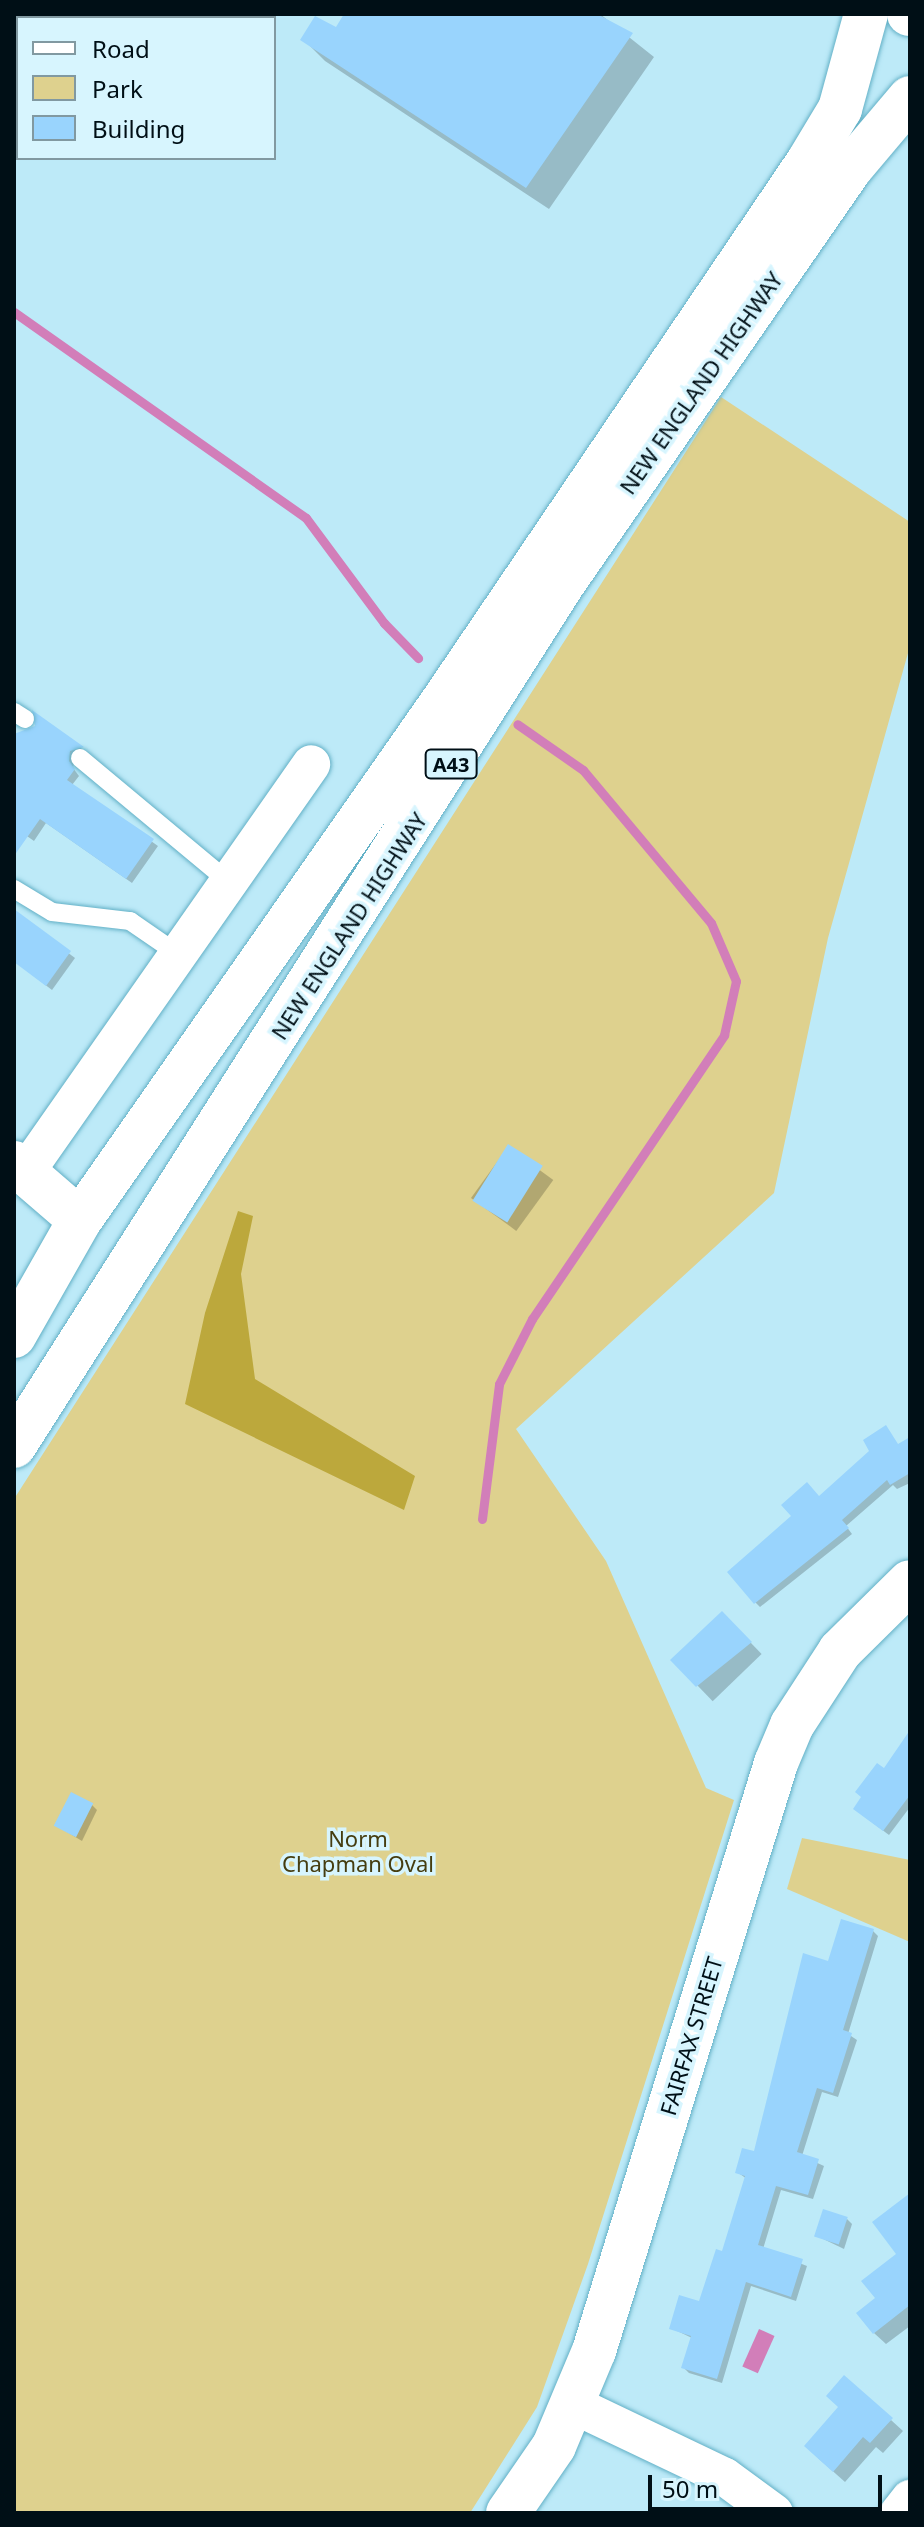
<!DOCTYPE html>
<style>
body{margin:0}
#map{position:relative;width:924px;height:2527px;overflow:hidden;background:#bdeaf8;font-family:"Noto Sans",sans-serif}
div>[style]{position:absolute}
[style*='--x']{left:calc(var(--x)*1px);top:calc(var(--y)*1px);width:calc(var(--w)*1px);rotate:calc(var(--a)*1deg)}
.green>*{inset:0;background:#ded18e}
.forest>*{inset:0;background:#bca83c}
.water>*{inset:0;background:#d27eb9;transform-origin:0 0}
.shadow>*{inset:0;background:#0003;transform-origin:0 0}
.stream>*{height:9px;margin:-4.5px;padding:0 4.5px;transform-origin:4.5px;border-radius:4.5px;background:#d27eb9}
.building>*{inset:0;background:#99d4fd;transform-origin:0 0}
.roads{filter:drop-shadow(0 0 2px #62b0c6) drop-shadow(0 0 2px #62b0c6)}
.service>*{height:18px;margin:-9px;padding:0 9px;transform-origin:9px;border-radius:9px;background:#fff}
.minor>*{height:38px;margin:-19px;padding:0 19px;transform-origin:19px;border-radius:19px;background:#fff}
.tertiary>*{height:44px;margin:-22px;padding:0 22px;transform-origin:22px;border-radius:22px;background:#fff}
.trunk>*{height:44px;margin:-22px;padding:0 22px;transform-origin:22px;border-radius:22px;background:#fff}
span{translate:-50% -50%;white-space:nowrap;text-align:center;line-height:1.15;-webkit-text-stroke:7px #d7f5fe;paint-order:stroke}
.shield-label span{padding:2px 6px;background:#d7f5fe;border:2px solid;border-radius:6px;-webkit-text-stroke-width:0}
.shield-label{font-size:20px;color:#000f16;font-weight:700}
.street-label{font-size:22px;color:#000f16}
.park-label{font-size:22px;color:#453d10}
.frame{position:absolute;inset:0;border:16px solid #000f16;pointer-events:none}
.legend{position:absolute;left:16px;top:16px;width:260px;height:144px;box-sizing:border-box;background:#d7f5fe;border:2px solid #8199a1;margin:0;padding:10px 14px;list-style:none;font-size:24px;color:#000f16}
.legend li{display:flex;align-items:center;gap:16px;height:40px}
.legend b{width:40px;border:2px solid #8199a1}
.scale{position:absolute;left:648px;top:2475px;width:234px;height:36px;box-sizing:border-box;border:4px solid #000f16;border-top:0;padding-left:10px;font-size:24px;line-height:28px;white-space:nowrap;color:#000f16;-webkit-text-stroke:6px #d7f5fe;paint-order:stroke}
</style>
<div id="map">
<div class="green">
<div style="clip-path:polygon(721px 397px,910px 522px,910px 646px,828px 938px,774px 1193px,516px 1429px,606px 1561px,706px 1788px,734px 1800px,588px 2264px,537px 2407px,470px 2513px,14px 2513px,14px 1499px)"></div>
<div style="clip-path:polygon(802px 1838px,910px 1860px,910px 1942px,787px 1889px)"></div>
</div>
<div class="forest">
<div style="clip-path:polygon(238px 1211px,253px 1216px,241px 1274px,255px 1379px,415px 1476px,404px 1510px,185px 1404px,205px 1313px)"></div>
</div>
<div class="water">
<div style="left:759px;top:2329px;width:17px;height:41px;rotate:24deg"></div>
</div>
<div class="shadow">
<div style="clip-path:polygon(347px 14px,600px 14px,654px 57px,549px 209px,325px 61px,303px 39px,336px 30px)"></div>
<div style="clip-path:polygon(35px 714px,86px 752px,75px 756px,73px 768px,79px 776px,72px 785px,158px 846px,132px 883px,46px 823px,34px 841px,14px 827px,14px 735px,37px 728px)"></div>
<div style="clip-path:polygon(14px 912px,75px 958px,52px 990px,14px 961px)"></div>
<div style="left:508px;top:1147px;width:56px;height:63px;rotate:36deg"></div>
<div style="clip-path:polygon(910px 1439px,910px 1483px,897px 1489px,893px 1485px,846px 1526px,852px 1534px,760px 1607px,755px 1602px,819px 1498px)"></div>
<div style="left:722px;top:1613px;width:57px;height:68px;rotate:46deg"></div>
<div style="clip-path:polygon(910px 1746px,910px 1807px,889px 1835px,861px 1814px,884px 1770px)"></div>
<div style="clip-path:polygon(91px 1804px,97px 1810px,82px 1841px,57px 1826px)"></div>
<div style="clip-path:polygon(873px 1931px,878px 1936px,848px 2034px,857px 2040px,838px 2097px,822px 2092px,802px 2156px,824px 2166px,813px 2199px,781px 2190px,763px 2249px,807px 2266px,796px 2301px,751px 2286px,722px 2383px,689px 2373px,684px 2368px,692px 2338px,671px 2328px,701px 2304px,723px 2253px,747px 2179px,737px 2172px,755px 2154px,830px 1963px)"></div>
<div style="clip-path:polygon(910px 2195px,910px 2326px,886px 2344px,874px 2333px,878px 2299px,899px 2254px)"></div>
<div style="clip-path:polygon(847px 2219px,852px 2224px,844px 2249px,817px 2236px)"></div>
<div style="clip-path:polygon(891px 2420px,903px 2431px,883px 2453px,876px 2447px,845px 2482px,818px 2458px)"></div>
</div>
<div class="stream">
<div style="--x:14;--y:312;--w:357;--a:35.2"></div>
<div style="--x:306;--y:518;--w:131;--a:53.4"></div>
<div style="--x:384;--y:623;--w:49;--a:45.8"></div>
<div style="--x:482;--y:1519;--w:136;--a:-82.8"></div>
<div style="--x:499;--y:1384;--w:73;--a:-63.1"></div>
<div style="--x:532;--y:1319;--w:343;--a:-55.9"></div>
<div style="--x:724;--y:1035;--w:55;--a:-77.5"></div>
<div style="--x:736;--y:981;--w:63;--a:-113.3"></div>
<div style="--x:711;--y:923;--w:199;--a:-129.9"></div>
<div style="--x:583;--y:770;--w:80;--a:-145.1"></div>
</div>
<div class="building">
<div style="clip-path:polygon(344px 14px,597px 14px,633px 33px,526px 188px,300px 40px,315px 16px,336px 27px)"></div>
<div style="clip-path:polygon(32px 710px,84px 747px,70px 751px,69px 761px,75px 769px,67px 780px,154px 839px,126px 879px,40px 819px,14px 856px,14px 734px,35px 726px)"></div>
<div style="clip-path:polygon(14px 909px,71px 951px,46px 986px,14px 962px)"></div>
<div style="left:508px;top:1144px;width:41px;height:67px;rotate:32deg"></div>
<div style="clip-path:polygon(886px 1425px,898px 1444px,910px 1437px,910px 1473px,890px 1485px,887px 1480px,842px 1520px,849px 1528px,754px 1604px,727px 1572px,791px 1516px,781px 1505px,807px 1482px,819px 1496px,869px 1451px,863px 1440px)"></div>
<div style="clip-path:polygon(722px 1611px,752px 1642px,696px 1687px,670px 1660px)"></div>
<div style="clip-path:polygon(910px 1730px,910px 1795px,883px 1831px,853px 1809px,861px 1797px,855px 1792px,877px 1763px,884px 1768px)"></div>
<div style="left:71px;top:1792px;width:25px;height:38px;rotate:27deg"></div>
<div style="clip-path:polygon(841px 1919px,874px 1929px,843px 2030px,852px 2033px,833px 2093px,817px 2088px,797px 2152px,819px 2159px,808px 2195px,776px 2186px,758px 2245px,803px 2259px,791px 2297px,746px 2282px,717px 2379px,681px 2368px,691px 2336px,669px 2329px,679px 2295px,699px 2301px,716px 2249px,722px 2251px,745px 2176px,735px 2173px,742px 2148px,754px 2151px,803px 1953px,828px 1961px)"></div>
<div style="clip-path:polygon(910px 2193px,910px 2305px,873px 2334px,856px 2313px,875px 2298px,861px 2281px,896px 2254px,872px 2222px)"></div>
<div style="left:823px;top:2209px;width:26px;height:29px;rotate:18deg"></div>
<div style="clip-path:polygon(844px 2375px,893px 2418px,870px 2443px,863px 2437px,833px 2472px,804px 2446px,838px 2407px,826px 2396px)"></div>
</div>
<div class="roads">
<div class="service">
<div style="--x:14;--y:712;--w:13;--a:32"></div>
<div style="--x:80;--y:758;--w:194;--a:39.8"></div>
<div style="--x:14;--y:889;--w:44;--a:31.2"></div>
<div style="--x:52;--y:912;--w:79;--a:6.6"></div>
<div style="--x:130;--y:921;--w:58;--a:34.5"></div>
</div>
<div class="minor">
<div style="--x:25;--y:1173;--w:499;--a:-55"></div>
<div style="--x:574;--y:2405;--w:167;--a:25.5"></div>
<div style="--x:725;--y:2477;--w:61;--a:36.3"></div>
<div style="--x:899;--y:2513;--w:18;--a:-52"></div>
</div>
<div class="tertiary">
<div style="--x:14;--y:1163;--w:87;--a:40.8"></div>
<div style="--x:508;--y:2513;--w:81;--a:-55.5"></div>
<div style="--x:554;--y:2446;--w:103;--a:-67.2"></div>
<div style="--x:594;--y:2351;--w:616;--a:-72.8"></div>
<div style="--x:776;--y:1763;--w:41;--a:-67.2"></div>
<div style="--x:792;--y:1725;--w:88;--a:-57"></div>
<div style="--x:840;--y:1651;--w:98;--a:-44.6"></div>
</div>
<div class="trunk">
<div style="--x:909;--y:14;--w:1;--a:0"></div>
<div style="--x:14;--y:1336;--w:133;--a:-60.4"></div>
<div style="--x:80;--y:1220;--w:633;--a:-55.03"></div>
<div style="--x:443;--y:701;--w:651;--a:-55.89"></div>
<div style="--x:808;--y:162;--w:62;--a:-58.9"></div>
<div style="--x:840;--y:109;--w:98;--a:-74.7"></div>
<div style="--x:14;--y:1446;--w:1021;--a:-57.52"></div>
<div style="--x:562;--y:585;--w:506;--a:-55.3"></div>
<div style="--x:850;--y:169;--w:93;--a:-49.8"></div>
</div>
</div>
<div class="shield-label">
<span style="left:451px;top:764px">A43</span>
</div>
<div class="street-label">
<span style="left:701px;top:383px;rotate:-55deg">NEW ENGLAND HIGHWAY</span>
<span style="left:349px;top:926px;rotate:-57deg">NEW ENGLAND HIGHWAY</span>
<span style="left:691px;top:2036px;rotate:-73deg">FAIRFAX STREET</span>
</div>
<div class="park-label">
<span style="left:358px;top:1851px">Norm<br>Chapman Oval</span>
</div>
<div class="frame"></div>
<ul class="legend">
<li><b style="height:10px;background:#fff"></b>Road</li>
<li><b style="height:22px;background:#ded18e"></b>Park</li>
<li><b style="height:22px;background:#99d4fd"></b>Building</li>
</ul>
<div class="scale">50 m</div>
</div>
